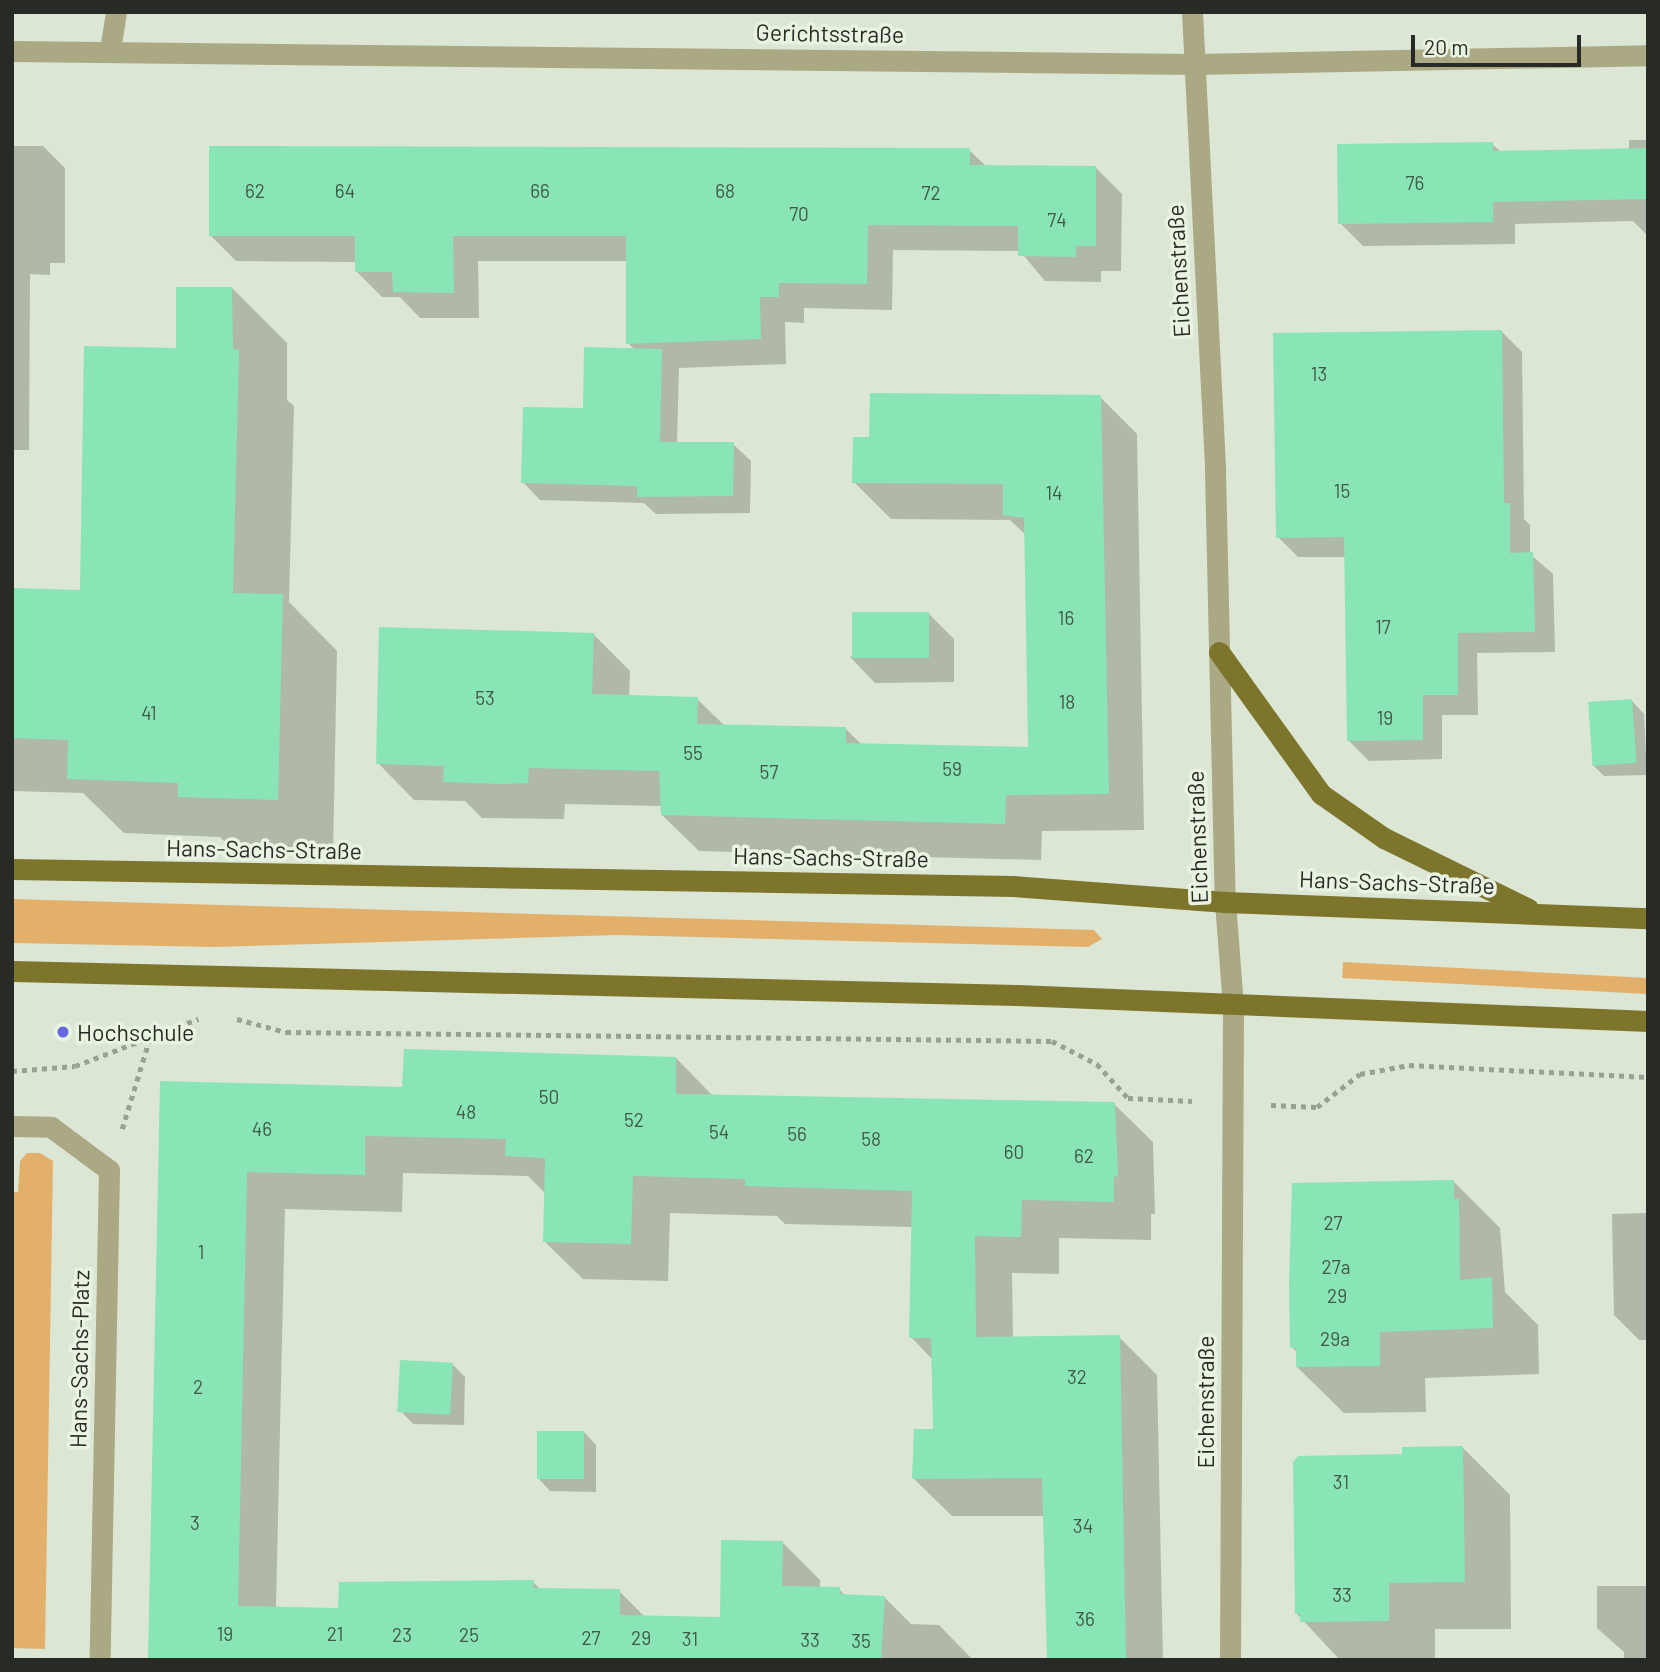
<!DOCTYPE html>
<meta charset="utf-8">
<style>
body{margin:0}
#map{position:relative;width:1660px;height:1672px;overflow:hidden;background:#dce6d5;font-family:Barlow,sans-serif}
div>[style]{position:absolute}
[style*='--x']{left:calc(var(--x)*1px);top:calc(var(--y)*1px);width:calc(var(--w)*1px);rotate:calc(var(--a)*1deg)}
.green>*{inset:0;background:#e3b06c;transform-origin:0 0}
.shadow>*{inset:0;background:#0003}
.building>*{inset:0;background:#89e4b6;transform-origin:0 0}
.path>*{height:4.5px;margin-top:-2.25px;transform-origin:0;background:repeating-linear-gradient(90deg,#99a194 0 5px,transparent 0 10px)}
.minor>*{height:21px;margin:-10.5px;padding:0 10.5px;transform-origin:10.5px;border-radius:10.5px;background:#aba884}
.major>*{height:21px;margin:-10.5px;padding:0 10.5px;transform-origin:10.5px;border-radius:10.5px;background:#7e752d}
.dots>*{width:19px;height:19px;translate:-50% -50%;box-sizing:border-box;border:4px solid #e9f3e2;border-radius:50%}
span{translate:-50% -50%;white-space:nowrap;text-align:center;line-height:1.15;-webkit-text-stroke:7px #e9f3e2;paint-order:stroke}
.number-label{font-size:19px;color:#405949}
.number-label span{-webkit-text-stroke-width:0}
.street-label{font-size:23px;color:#282b25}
.poi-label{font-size:23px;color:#282b25}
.left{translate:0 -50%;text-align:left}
.frame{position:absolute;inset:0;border:14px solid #282b25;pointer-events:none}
.scale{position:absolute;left:1411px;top:35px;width:170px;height:32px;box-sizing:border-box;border:4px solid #282b25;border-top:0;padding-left:9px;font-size:21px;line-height:24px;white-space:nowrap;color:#282b25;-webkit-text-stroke:5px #e9f3e2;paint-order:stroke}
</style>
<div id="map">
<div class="green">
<div style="clip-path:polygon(12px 899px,1094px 930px,1102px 939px,1088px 947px,617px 935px,215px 947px,12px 943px)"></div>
<div style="left:1343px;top:962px;width:305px;height:16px;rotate:3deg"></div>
<div style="clip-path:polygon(27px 1153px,40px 1153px,53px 1161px,45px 1649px,12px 1648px,12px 1192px,18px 1192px,20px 1161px)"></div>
</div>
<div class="shadow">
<div style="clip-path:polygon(1629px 140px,1648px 140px,1648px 236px,1633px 221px,1515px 224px,1515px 244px,1363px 246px,1340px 223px,1492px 144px,1501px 152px,1629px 150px)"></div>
<div style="clip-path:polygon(12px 146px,43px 146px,65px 168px,65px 263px,50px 263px,50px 275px,30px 274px,29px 450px,12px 450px)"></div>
<div style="clip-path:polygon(969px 150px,987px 167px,1096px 168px,1122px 194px,1121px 271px,1101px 271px,1101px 282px,1045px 281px,1020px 251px,893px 250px,892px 310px,804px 308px,804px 323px,785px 322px,786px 364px,679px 368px,677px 444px,733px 444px,751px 461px,750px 513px,656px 514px,644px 503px,540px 500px,523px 482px,635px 350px,628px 343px,628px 261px,478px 261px,479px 318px,420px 318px,400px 297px,382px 297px,356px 271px,356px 262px,236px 261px,210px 235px)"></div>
<div style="clip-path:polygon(232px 288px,287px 343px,287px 400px,294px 406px,289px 602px,337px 651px,333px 854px,234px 851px,220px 837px,124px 833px,83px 793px,12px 791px,12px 590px,82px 592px,178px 350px)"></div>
<div style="clip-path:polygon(1502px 332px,1522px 352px,1524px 519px,1530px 525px,1530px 554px,1553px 574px,1555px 652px,1477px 653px,1478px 715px,1442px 715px,1442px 759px,1369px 761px,1348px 740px,1346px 557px,1298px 557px,1278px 537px)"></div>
<div style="clip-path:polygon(1100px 397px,1137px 434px,1144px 830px,1042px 831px,1041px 860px,699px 851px,662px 815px,662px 806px,565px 804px,564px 819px,482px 818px,465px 801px,414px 800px,378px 763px,593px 634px,630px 671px,629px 697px,697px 699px,725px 726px,846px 729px,862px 745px,1030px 749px,1026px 535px,1010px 520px,891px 519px,854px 482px,871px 439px)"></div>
<div style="clip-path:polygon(929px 614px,954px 639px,954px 682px,875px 683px,850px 657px)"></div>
<div style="clip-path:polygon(1632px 701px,1644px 714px,1647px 775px,1604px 776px,1592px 764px)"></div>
<div style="clip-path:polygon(676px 1058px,714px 1097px,1114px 1104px,1153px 1142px,1155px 1214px,1151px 1214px,1151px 1240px,1059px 1238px,1059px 1274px,1012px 1273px,1013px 1338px,1119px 1337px,1157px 1375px,1163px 1660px,1049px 1660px,1045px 1516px,952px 1516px,913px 1478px,935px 1430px,933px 1360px,911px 1337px,913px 1227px,785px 1224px,777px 1216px,670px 1213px,668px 1281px,583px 1279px,544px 1241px,546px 1194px,528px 1176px,403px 1173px,402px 1212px,285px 1209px,276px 1608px,339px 1610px,533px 1582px,541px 1590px,619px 1591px,646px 1618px,721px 1619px,782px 1542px,820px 1580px,820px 1588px,839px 1589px,846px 1596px,884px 1597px,911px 1624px,939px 1625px,973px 1660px,149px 1660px,162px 1083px,404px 1089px)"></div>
<div style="clip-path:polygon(1453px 1181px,1500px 1228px,1505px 1292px,1538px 1325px,1539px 1374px,1425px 1378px,1426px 1412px,1344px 1413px,1297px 1367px,1297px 1352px,1292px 1347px)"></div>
<div style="clip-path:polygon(1648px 1213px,1648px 1340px,1639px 1340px,1614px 1315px,1612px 1214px)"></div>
<div style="clip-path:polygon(452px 1364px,465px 1377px,464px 1425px,413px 1424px,401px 1411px)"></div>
<div style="clip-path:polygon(584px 1432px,596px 1445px,596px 1492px,550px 1491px,538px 1478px)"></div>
<div style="clip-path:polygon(1462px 1447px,1510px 1495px,1511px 1629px,1435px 1629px,1435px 1660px,1340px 1660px,1297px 1614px)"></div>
<div style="clip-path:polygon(1597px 1586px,1648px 1586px,1648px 1660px,1624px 1660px,1624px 1652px,1597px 1628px)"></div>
</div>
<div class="building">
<div style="clip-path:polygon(1493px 142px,1493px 151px,1648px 148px,1648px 199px,1493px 202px,1493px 222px,1338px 224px,1337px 144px)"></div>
<div style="clip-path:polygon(209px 146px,970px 148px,970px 165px,1096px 166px,1096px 246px,1076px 246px,1076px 257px,1018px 256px,1018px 226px,868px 225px,867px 284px,779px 283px,779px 297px,760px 297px,761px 339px,626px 344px,626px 236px,453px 236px,454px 293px,393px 292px,392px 272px,355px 272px,355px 236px,209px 236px)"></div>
<div style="clip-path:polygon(176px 287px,232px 287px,233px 349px,239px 350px,233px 593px,283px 594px,278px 800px,178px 797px,178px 783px,67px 779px,68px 740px,12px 738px,12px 588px,80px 590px,84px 346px,176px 348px)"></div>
<div style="clip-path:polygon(1502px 330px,1504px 503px,1510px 503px,1510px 553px,1533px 552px,1535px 632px,1458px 633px,1458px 695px,1423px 695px,1423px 740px,1347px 741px,1344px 537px,1276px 538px,1273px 333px)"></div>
<div style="clip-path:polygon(584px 347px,662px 349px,660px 442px,734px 442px,733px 496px,637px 497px,637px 486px,521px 483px,523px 407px,583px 408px)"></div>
<div style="clip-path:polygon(870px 393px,1101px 395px,1109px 794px,1006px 795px,1005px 824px,661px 815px,659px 771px,529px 768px,528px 783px,501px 784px,443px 782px,444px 766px,376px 764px,379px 627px,594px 633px,592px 694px,698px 697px,697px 724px,846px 727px,846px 743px,1028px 747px,1024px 518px,1003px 515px,1003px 484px,852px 483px,853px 437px,869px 437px)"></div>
<div style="left:852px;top:612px;width:77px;height:46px"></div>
<div style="left:1632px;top:699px;width:64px;height:44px;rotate:86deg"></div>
<div style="clip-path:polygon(404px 1049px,676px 1057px,676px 1094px,1115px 1102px,1118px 1177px,1114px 1176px,1114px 1202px,1022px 1200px,1021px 1237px,975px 1236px,976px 1337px,1120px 1335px,1126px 1660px,1047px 1660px,1042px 1478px,912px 1479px,914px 1429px,933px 1429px,931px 1338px,909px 1338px,912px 1191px,745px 1186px,745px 1179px,633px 1176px,631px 1244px,543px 1242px,545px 1158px,505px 1156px,506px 1139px,365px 1136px,365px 1175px,247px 1172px,238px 1606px,338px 1608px,339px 1582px,534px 1580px,533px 1588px,620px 1589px,620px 1615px,720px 1617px,721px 1540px,783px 1541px,782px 1586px,840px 1587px,840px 1594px,885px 1596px,881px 1660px,148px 1660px,160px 1081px,402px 1087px)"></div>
<div style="clip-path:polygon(1454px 1180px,1454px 1199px,1459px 1199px,1460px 1280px,1492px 1277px,1493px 1328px,1380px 1332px,1380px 1366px,1296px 1367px,1296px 1348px,1290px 1348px,1289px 1285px,1292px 1183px)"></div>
<div style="left:400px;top:1360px;width:53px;height:52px;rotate:3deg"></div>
<div style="left:537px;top:1431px;width:47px;height:48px"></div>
<div style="clip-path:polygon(1463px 1446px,1465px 1582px,1389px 1583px,1389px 1621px,1300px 1622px,1300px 1614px,1295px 1614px,1293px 1462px,1298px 1456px,1402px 1454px,1402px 1447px)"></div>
</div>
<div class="path">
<div style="--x:237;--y:1019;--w:51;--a:14.9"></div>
<div style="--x:286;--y:1032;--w:766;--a:0.67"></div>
<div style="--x:1052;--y:1041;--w:51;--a:27.1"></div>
<div style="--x:1097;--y:1064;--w:46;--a:47.6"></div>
<div style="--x:1128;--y:1098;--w:64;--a:2.7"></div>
<div style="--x:12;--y:1071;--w:63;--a:-4.5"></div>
<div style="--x:75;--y:1066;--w:132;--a:-20.9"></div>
<div style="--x:1271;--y:1105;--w:46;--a:2.5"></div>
<div style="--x:1317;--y:1107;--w:54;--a:-37.5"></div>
<div style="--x:1360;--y:1074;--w:50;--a:-10.4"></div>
<div style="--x:1409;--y:1065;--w:239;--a:2.9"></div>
<div style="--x:122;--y:1129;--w:99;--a:-73"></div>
</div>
<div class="minor">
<div style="--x:1192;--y:12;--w:460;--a:87.1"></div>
<div style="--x:1215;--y:471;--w:431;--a:88.7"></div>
<div style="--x:1225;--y:902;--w:104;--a:85.6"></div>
<div style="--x:1233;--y:1006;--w:654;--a:90.26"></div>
<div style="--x:110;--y:50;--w:38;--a:-81"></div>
<div style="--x:12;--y:51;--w:1181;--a:0.63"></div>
<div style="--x:1193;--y:64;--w:455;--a:-1.1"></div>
<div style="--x:12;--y:1126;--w:39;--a:1"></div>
<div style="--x:51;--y:1127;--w:72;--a:36.6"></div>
<div style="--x:109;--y:1170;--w:490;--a:91.1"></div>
</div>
<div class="major">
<div style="--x:1219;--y:652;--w:175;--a:54.3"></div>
<div style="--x:1321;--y:794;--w:77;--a:34.9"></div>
<div style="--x:1384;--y:838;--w:161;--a:26.1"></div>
<div style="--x:12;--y:869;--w:1001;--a:0.97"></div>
<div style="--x:1013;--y:886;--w:213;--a:4.3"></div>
<div style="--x:1225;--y:902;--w:423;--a:2.2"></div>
<div style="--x:12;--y:971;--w:1005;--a:1.37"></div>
<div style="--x:1017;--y:995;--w:632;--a:2.36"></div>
</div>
<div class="dots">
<div style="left:63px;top:1032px;background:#6568e1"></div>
</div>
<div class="number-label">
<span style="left:1415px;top:183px">76</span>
<span style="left:255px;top:191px">62</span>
<span style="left:345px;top:191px">64</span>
<span style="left:540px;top:191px">66</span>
<span style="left:725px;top:191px">68</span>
<span style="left:931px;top:193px">72</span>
<span style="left:799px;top:214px">70</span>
<span style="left:1057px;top:220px">74</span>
<span style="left:1319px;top:374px">13</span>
<span style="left:1342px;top:491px">15</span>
<span style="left:1054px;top:493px">14</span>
<span style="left:1066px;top:618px">16</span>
<span style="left:1383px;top:627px">17</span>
<span style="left:485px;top:698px">53</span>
<span style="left:1067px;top:702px">18</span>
<span style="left:149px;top:713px">41</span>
<span style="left:1385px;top:718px">19</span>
<span style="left:693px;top:753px">55</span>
<span style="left:952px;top:769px">59</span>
<span style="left:769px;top:772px">57</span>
<span style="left:549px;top:1097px">50</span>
<span style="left:466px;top:1112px">48</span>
<span style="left:634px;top:1120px">52</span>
<span style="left:262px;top:1129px">46</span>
<span style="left:719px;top:1132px">54</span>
<span style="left:797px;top:1134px">56</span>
<span style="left:871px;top:1139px">58</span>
<span style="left:1014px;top:1152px">60</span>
<span style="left:1084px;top:1156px">62</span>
<span style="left:1333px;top:1223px">27</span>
<span style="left:201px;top:1252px">1</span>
<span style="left:1336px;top:1267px">27a</span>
<span style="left:1337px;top:1296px">29</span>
<span style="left:1335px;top:1339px">29a</span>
<span style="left:1077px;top:1377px">32</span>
<span style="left:198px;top:1387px">2</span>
<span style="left:1341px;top:1482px">31</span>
<span style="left:195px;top:1523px">3</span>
<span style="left:1083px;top:1526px">34</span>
<span style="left:1342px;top:1595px">33</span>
<span style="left:1085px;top:1619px">36</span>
<span style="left:225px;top:1634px">19</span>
<span style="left:335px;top:1634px">21</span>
<span style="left:402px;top:1635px">23</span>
<span style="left:469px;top:1635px">25</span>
<span style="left:591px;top:1638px">27</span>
<span style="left:641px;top:1638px">29</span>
<span style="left:690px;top:1639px">31</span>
<span style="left:810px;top:1640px">33</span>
<span style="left:861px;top:1641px">35</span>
</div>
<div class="street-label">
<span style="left:830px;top:33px;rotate:1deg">Gerichtsstraße</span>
<span style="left:1178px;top:271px;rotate:-93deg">Eichenstraße</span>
<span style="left:1197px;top:837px;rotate:-92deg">Eichenstraße</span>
<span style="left:264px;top:849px;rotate:1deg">Hans-Sachs-Straße</span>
<span style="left:831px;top:857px;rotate:1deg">Hans-Sachs-Straße</span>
<span style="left:1397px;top:882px;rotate:2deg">Hans-Sachs-Straße</span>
<span style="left:79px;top:1359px;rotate:-89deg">Hans-Sachs-Platz</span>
<span style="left:1205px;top:1402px;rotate:-90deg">Eichenstraße</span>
</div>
<div class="poi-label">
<span class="left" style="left:77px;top:1032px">Hochschule</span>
</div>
<div class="frame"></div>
<div class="scale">20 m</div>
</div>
